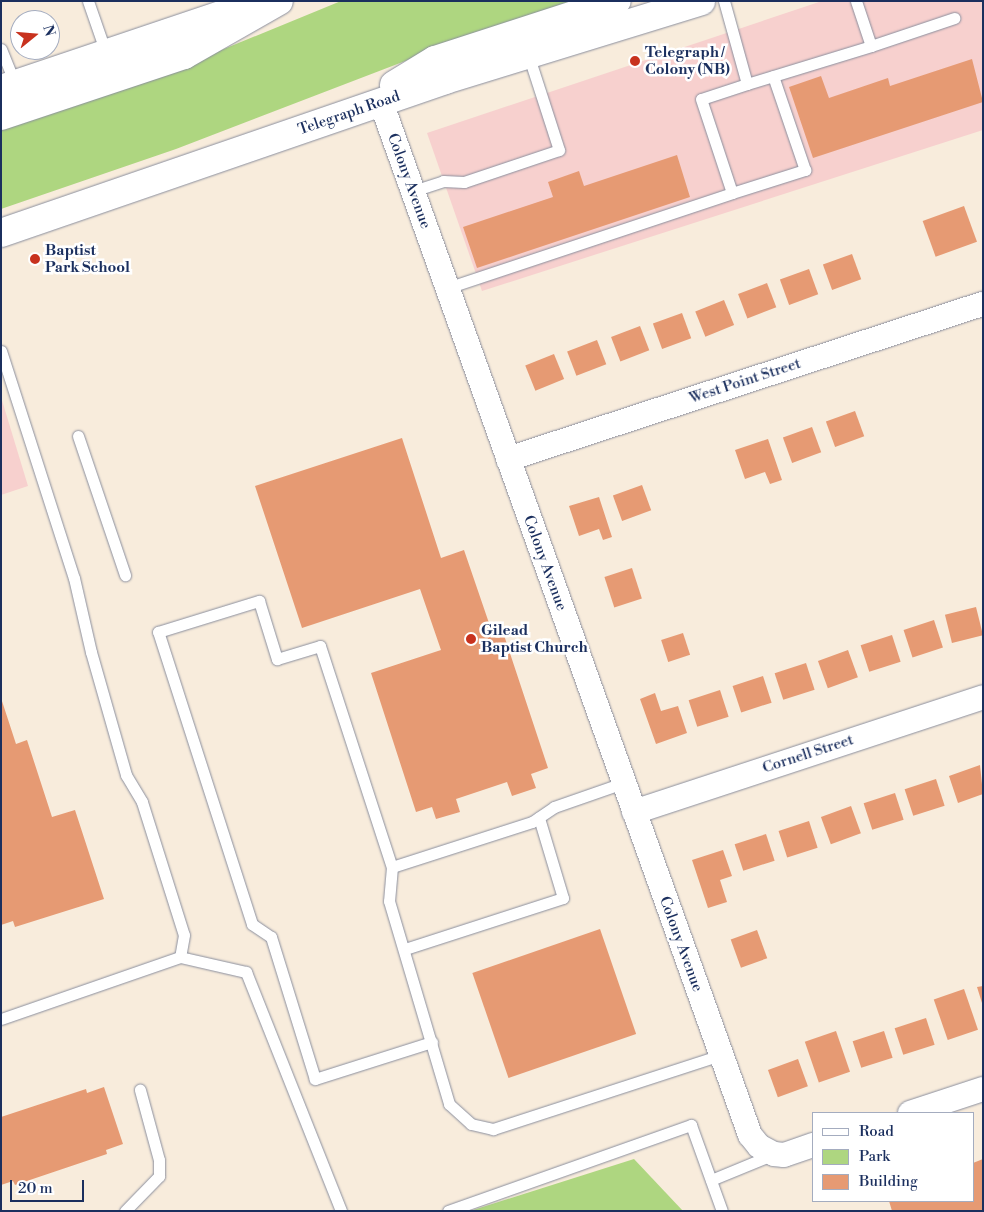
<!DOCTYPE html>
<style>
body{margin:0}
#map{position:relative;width:984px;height:1212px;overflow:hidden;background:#f8ecdc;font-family:"Libre Bodoni",serif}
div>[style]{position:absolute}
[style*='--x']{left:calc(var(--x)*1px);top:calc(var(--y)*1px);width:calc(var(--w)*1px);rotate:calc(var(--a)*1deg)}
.built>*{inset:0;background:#f7d0ce}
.green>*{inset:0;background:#aed680}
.building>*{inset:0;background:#e69a73;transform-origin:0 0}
.roads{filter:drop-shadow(0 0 1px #8a8e9d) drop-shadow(0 0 1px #8a8e9d)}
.service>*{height:11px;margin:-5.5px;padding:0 5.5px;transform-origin:5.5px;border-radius:5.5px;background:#fff}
.minor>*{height:24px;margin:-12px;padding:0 12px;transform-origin:12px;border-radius:12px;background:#fff}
.primary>*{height:28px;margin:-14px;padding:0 14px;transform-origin:14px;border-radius:14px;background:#fff}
.dots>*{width:14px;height:14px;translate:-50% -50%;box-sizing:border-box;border:2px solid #fff;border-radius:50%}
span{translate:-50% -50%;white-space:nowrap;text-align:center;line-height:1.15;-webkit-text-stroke:5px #fff;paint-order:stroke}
.poi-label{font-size:15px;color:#1b2f5e;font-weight:700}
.left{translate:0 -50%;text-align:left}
.street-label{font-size:15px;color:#1b2f5e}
.frame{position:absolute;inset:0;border:2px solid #1b2f5e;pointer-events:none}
.legend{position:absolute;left:812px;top:1112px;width:162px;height:90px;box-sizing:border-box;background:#fff;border:1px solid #a4acbf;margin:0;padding:6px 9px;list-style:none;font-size:15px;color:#1b2f5e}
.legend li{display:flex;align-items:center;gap:10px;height:25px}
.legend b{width:25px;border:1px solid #a4acbf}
.north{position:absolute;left:10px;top:10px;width:50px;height:50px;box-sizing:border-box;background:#fff;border:1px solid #a4acbf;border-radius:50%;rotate:73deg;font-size:14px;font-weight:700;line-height:20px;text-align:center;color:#1b2f5e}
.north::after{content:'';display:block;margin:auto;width:18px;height:22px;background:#c8321e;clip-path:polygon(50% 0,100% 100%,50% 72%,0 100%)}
.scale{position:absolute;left:10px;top:1180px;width:74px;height:22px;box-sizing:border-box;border:2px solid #1b2f5e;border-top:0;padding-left:6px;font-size:15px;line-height:18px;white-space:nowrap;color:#1b2f5e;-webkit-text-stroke:4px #fff;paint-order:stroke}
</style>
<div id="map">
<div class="built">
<div style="clip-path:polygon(822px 1px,983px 1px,983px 130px,482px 291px,427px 133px)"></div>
<div style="clip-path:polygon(1px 397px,28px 486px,1px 495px)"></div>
</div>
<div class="green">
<div style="clip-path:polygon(341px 1px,586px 1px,434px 50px,176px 149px,1px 209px,1px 125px,202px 58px)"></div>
<div style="clip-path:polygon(634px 1159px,683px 1211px,470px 1211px)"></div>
</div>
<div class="building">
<div style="clip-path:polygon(972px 59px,983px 102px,813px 158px,789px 87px,821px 76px,829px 98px,888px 78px,890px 86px)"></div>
<div style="clip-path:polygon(677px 155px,690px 197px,477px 268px,463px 227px,553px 197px,548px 182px,579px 171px,584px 186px)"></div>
<div style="left:964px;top:206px;width:38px;height:44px;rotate:70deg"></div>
<div style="left:852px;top:254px;width:27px;height:31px;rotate:70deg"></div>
<div style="left:809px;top:269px;width:27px;height:31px;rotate:70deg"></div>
<div style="left:767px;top:283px;width:26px;height:31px;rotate:69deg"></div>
<div style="left:724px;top:300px;width:27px;height:31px;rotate:68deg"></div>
<div style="left:682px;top:313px;width:27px;height:31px;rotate:70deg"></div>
<div style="left:640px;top:326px;width:26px;height:31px;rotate:69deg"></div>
<div style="left:597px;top:340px;width:26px;height:32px;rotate:69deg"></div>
<div style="left:554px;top:354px;width:27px;height:31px;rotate:68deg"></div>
<div style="left:855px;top:411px;width:27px;height:31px;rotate:70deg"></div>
<div style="left:812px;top:427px;width:27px;height:31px;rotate:70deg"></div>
<div style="clip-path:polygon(402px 438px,441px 558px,464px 550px,490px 626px,500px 623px,548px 768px,531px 774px,536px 788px,512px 796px,507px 782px,456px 799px,460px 812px,436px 819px,432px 807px,416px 812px,371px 673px,441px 650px,420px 589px,302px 628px,255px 486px)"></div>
<div style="clip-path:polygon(768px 439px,782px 480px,770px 484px,765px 472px,745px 479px,735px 450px)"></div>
<div style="left:642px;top:485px;width:27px;height:31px;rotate:70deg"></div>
<div style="clip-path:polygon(599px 497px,612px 537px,603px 540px,599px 529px,579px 536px,569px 506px)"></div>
<div style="left:632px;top:568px;width:32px;height:29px;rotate:72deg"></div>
<div style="left:976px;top:607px;width:29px;height:32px;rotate:76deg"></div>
<div style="left:934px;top:620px;width:29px;height:32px;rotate:72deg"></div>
<div style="left:683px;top:633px;width:23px;height:23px;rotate:72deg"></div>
<div style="left:892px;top:635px;width:28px;height:33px;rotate:72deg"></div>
<div style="left:848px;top:650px;width:29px;height:32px;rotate:70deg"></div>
<div style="left:806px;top:663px;width:28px;height:33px;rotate:72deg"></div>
<div style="left:763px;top:676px;width:28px;height:32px;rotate:72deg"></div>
<div style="left:720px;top:690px;width:28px;height:33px;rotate:72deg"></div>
<div style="clip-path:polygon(655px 693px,661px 711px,678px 706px,687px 733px,656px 744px,640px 699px)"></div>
<div style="clip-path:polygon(1px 698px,16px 744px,27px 740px,52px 817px,75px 810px,104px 899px,15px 927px,13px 921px,1px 925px)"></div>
<div style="clip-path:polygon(980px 765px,983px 794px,958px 803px,949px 776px)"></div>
<div style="left:936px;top:779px;width:28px;height:33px;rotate:72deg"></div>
<div style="left:895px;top:793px;width:28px;height:33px;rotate:72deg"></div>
<div style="left:851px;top:806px;width:29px;height:32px;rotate:70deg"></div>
<div style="left:809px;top:821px;width:28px;height:32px;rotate:72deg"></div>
<div style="left:766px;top:834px;width:28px;height:33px;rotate:72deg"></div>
<div style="clip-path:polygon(723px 850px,732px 876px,720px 880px,727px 902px,708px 908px,692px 860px)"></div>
<div style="left:600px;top:929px;width:111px;height:135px;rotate:71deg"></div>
<div style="left:757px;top:930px;width:30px;height:28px;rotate:70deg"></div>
<div style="clip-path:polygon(983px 986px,983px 1002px,982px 1003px,977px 987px)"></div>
<div style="left:964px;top:989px;width:43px;height:32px;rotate:71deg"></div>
<div style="left:926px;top:1018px;width:28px;height:33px;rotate:72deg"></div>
<div style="left:836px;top:1031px;width:43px;height:33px;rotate:71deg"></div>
<div style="left:884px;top:1031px;width:28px;height:33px;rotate:72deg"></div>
<div style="left:798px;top:1059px;width:29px;height:32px;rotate:70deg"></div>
<div style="clip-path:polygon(104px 1087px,123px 1144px,106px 1150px,107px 1154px,15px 1185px,13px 1181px,1px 1185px,1px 1117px,86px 1089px,87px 1093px)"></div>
<div style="clip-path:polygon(983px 1159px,983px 1211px,892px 1211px,889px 1201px,973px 1201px,973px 1163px)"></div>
</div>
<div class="roads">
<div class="service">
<div style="--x:88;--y:1;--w:55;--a:70.9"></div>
<div style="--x:724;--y:1;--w:86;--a:74.5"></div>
<div style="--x:747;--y:84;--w:130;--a:-17"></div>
<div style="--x:871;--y:46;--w:47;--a:-108.4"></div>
<div style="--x:871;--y:46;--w:88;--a:-18.6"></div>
<div style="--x:1;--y:49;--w:38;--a:68"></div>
<div style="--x:747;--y:84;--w:48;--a:161.9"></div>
<div style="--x:701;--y:99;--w:99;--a:71.7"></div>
<div style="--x:732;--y:193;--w:77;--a:-17.5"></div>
<div style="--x:805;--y:170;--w:99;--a:-108.8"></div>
<div style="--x:413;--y:191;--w:32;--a:-18"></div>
<div style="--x:443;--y:181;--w:21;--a:3"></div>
<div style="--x:464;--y:182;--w:100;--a:-18.6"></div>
<div style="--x:559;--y:150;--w:101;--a:-107.9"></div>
<div style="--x:447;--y:288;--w:300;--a:-18.4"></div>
<div style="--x:1;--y:351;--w:238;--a:72.2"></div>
<div style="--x:74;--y:578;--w:76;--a:77.1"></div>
<div style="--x:91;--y:652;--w:128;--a:74.1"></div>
<div style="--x:126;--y:775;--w:31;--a:59"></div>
<div style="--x:142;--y:802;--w:139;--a:72.5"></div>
<div style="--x:184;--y:935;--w:22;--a:100"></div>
<div style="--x:180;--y:957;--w:189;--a:160.9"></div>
<div style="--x:78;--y:436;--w:147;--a:71.3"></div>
<div style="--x:392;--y:867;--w:34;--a:95"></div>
<div style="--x:389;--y:901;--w:212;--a:73.5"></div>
<div style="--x:449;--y:1104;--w:30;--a:42"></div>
<div style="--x:471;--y:1124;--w:23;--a:13"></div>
<div style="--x:493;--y:1129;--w:240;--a:-18"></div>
<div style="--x:405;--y:949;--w:166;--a:-17.9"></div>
<div style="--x:563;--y:898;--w:84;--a:-106.7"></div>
<div style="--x:180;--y:957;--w:68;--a:12.8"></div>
<div style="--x:246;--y:972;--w:257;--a:68.3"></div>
<div style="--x:432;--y:1042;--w:123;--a:162.5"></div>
<div style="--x:315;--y:1079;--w:149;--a:-107.2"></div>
<div style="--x:271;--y:937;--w:23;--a:-146"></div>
<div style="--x:252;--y:924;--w:307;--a:-107.8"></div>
<div style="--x:158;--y:632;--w:106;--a:-17.1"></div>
<div style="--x:259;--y:601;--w:61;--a:72.8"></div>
<div style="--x:277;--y:659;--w:45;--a:-16.8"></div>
<div style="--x:320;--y:646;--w:232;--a:72"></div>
<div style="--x:392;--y:867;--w:147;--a:-17.8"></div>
<div style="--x:532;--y:822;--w:27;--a:-34"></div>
<div style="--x:554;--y:807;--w:73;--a:-19.2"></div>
<div style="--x:711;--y:1180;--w:68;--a:-22.4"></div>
<div style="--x:125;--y:1211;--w:49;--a:-45.8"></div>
<div style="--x:159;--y:1176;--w:16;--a:-90"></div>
<div style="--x:159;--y:1160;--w:73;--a:-105.2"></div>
<div style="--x:448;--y:1211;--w:258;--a:-19.5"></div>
<div style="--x:691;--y:1125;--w:91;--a:70.2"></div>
</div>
<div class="minor">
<div style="--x:381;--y:102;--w:1097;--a:70.34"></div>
<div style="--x:750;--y:1135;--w:14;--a:51"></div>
<div style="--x:759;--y:1146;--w:17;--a:28"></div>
<div style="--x:774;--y:1154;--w:10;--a:6"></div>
<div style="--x:784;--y:1155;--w:31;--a:-19"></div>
<div style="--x:508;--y:459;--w:500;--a:-18.1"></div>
<div style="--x:634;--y:812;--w:367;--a:-18.2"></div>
<div style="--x:910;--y:1113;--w:77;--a:-18.2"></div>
</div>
<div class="primary">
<div style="--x:394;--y:85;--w:48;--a:-31.4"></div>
<div style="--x:435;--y:60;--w:191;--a:-18"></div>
<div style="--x:1;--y:89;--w:256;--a:-18.6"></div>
<div style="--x:1;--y:116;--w:193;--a:-18.4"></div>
<div style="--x:184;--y:55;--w:109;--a:-29.6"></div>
<div style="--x:1;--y:233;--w:470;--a:-19"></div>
<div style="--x:445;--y:80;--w:268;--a:-17.1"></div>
</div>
</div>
<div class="dots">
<div style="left:635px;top:61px;background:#c8321e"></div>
<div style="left:35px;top:259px;background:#c8321e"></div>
<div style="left:471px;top:639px;background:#c8321e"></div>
</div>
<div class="poi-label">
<span class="left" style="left:645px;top:61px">Telegraph /<br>Colony (NB)</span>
<span class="left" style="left:45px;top:259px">Baptist<br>Park School</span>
<span class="left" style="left:481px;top:639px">Gilead<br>Baptist Church</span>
</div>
<div class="street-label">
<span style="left:349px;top:113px;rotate:-19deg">Telegraph Road</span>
<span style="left:409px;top:181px;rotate:70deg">Colony Avenue</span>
<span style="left:745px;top:381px;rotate:-18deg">West Point Street</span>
<span style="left:545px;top:563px;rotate:70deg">Colony Avenue</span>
<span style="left:808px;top:754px;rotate:-18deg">Cornell Street</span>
<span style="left:681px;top:944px;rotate:70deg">Colony Avenue</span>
</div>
<div class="frame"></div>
<ul class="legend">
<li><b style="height:6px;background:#fff"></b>Road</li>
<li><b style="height:14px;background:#aed680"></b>Park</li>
<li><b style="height:14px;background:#e69a73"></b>Building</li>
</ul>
<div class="north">N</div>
<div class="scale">20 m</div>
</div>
